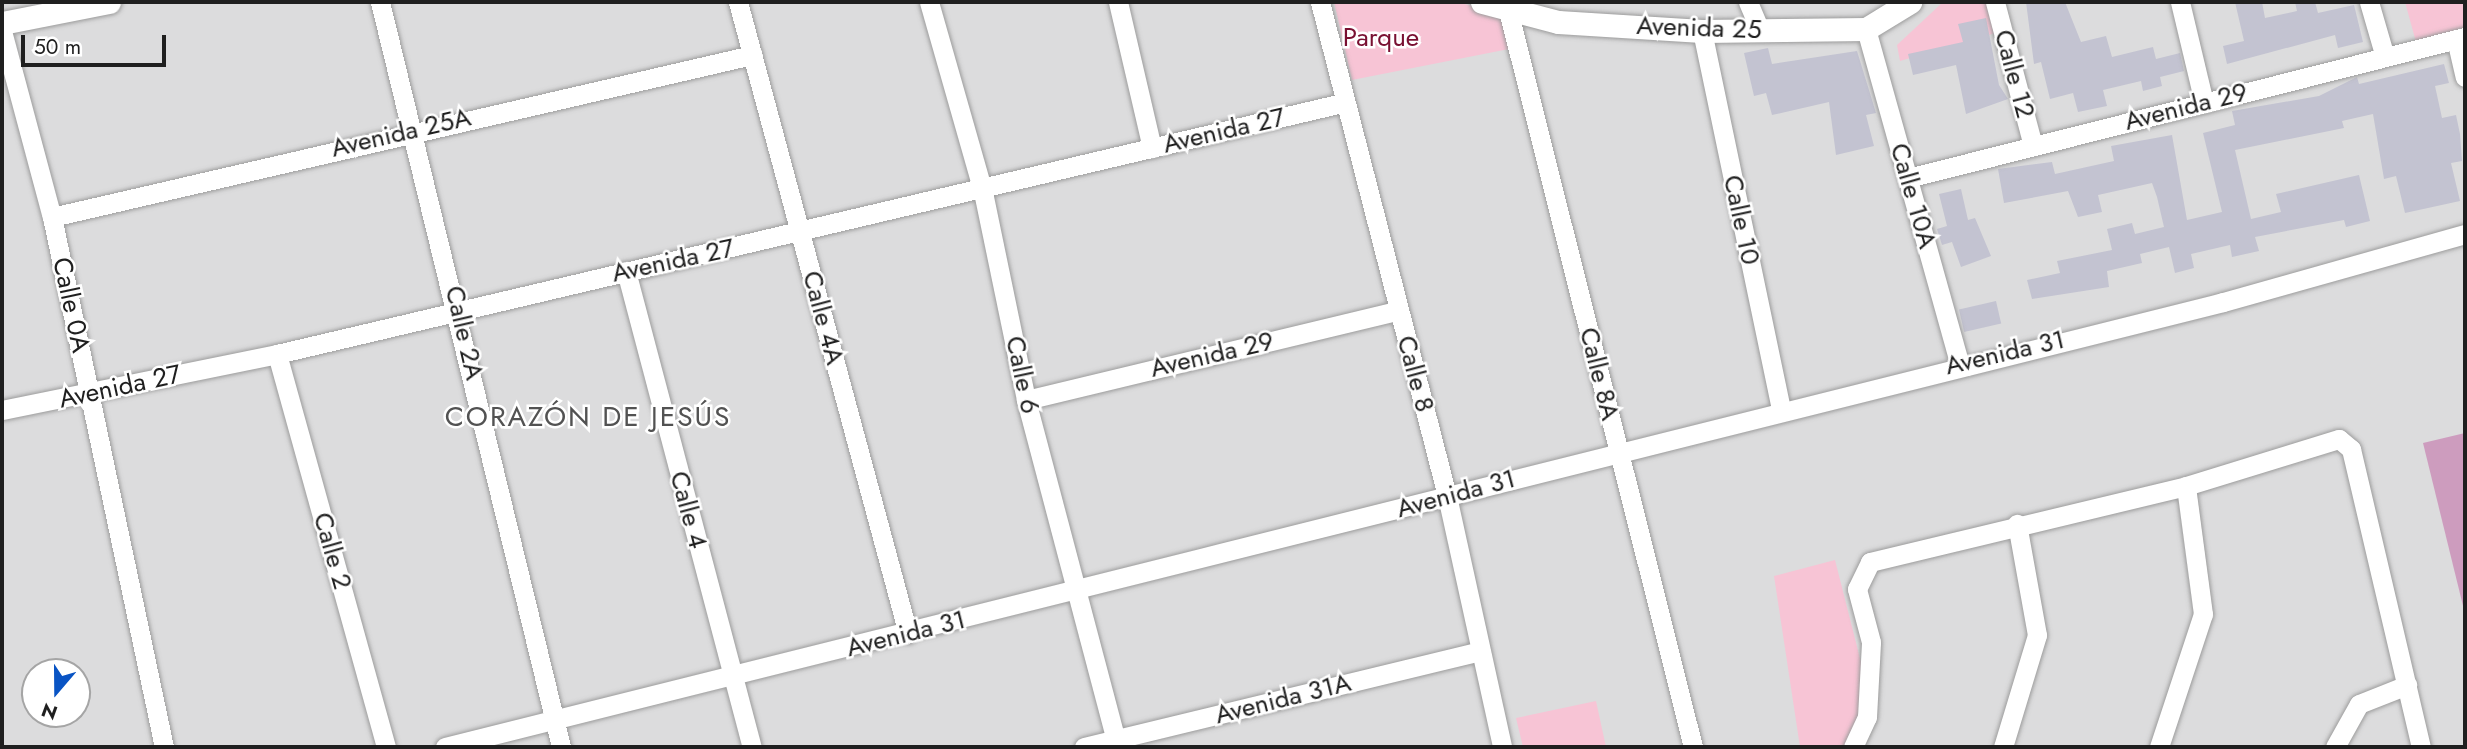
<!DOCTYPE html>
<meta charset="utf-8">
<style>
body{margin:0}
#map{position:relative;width:2467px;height:749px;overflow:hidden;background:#e8e5ef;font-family:Jost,sans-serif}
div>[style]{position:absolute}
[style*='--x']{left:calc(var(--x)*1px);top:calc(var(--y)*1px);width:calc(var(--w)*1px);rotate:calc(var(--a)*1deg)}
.residential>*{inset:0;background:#dcdcdd}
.forest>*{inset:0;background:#cd9cbe}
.park>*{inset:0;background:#f7c4d5}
.building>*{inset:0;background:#c3c3d1;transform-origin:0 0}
.roads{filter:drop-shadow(0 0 2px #9c9c9c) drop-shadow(0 0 2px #9c9c9c)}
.minor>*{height:19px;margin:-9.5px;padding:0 9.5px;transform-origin:9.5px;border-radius:9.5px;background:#fff}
.tertiary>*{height:23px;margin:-11.5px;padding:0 11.5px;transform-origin:11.5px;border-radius:11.5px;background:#fff}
span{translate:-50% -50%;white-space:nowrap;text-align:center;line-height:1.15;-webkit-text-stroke:5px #fff;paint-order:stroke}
.street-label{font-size:26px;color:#1f1f1f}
.park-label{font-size:26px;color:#791032}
.neighbourhood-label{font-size:28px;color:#525252;letter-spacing:2px}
.frame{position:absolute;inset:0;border:4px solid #1f1f1f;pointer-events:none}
.north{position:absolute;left:21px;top:658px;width:70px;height:70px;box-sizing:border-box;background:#fff;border:2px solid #a5a5a5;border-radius:50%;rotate:200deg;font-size:19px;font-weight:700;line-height:28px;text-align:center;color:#1f1f1f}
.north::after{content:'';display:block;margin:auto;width:24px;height:32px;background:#0954c4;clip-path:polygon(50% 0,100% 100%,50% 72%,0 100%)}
.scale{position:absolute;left:21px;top:35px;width:145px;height:32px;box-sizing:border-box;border:4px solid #1f1f1f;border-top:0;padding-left:9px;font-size:21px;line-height:24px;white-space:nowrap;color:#1f1f1f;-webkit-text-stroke:5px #fff;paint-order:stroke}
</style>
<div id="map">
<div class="residential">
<div style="clip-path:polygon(evenodd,2px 2px,2465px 2px,2465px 747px,2px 747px,2px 2px,35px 672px,77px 672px,77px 714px,35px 714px,35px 672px)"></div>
</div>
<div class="forest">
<div style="clip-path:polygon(2465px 433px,2465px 614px,2423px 443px)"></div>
</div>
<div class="park">
<div style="clip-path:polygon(1334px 2px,1456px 2px,1502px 13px,1509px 49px,1352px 80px)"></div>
<div style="clip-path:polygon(1943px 2px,1993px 2px,1999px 32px,1900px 61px,1897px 45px)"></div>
<div style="clip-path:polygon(2405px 2px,2465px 2px,2465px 30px,2416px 42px)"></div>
<div style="clip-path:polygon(1835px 560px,1865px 678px,1861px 713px,1848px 747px,1800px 747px,1774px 576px)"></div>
<div style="clip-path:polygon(1596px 701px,1606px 747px,1523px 747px,1516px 718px)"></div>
</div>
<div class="building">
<div style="clip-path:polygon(2026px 2px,2065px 2px,2081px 42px,2106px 36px,2112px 57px,2153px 47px,2156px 59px,2180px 53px,2184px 71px,2160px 77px,2162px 86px,2143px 91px,2141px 81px,2103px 90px,2107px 106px,2078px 112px,2073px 93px,2050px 99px,2041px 62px,2034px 64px)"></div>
<div style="clip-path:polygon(2235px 2px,2262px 2px,2265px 18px,2297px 11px,2295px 2px,2315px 2px,2318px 13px,2354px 5px,2363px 42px,2338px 48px,2335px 35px,2227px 64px,2223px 46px,2244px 41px)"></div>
<div style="clip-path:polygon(1986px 18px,1999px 85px,2008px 99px,1966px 114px,1956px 65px,1913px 75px,1908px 54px,1963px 42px,1958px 24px)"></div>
<div style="clip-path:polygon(1768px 48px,1772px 64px,1857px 51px,1876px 113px,1866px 115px,1874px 146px,1836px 155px,1829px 102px,1772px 115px,1766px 93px,1754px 96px,1744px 53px)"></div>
<div style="clip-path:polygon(2444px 64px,2449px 83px,2435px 86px,2442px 118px,2456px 115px,2460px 134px,2462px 161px,2451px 163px,2460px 201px,2405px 213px,2396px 176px,2384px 179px,2373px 114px,2342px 121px,2344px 128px,2235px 150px,2251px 219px,2281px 212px,2276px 194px,2359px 175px,2370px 221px,2346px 227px,2344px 220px,2255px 237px,2259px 251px,2232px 257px,2230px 245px,2191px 254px,2194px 268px,2175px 273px,2169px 247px,2140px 254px,2142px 263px,2107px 271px,2109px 287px,2032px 299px,2027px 280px,2060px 273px,2057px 261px,2112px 250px,2107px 229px,2132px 223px,2135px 234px,2164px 227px,2157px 197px,2152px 183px,2098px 195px,2102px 212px,2078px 217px,2068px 191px,2004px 203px,1998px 169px,2052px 162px,2055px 174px,2114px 161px,2111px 146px,2172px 135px,2187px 220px,2222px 212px,2203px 133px,2235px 125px,2232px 111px,2319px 96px,2357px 77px,2359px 84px)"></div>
<div style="clip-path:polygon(1961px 189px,1968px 220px,1975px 218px,1991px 256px,1961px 267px,1952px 242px,1942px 245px,1937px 229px,1947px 226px,1939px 194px)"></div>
<div style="left:1996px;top:301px;width:23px;height:38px;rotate:77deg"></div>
</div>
<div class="roads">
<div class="minor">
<div style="--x:380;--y:2;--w:767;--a:76.34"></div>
<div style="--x:738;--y:2;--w:654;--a:74.94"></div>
<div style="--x:929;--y:2;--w:198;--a:74.1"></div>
<div style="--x:983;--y:192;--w:212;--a:78.3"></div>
<div style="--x:1026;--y:400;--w:359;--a:75.2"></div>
<div style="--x:1118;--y:2;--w:150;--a:76.9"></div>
<div style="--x:1320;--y:2;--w:510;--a:75.58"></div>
<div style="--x:1447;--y:496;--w:257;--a:77.6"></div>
<div style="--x:1506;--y:2;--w:768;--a:75.91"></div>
<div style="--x:1748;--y:2;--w:30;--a:67"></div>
<div style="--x:1995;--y:2;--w:149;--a:75.2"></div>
<div style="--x:2180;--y:2;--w:104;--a:76.6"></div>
<div style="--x:2369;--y:2;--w:57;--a:73.8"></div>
<div style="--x:1866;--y:29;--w:347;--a:74.4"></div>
<div style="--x:2;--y:31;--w:193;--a:75"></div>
<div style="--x:52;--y:217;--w:542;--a:78.07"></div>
<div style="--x:1702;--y:31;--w:387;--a:78.2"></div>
<div style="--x:2456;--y:39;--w:39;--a:77"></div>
<div style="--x:1908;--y:178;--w:575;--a:-14.21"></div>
<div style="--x:52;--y:217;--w:719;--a:-13.03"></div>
<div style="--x:626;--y:271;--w:492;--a:75.2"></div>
<div style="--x:277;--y:354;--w:408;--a:74.5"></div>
<div style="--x:1026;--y:400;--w:382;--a:-13.5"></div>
<div style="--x:2;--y:410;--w:281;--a:-11.5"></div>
<div style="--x:277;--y:354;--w:1094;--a:-13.26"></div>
<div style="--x:445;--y:747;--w:1833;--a:-14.05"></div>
<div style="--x:2223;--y:302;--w:251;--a:-15.7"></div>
<div style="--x:1084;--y:747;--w:408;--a:-13.6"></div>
<div style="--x:1853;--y:747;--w:33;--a:-65"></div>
<div style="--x:1867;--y:717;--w:75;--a:-86.9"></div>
<div style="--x:1871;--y:642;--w:55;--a:-104.8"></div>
<div style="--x:1857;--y:589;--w:30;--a:-64"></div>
<div style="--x:1870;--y:562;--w:325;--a:-13.5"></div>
<div style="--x:2186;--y:486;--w:160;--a:-17.1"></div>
<div style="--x:2339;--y:439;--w:16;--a:40"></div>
<div style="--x:2351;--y:449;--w:306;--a:76.8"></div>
<div style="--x:2003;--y:747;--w:117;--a:-73.1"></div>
<div style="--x:2037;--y:635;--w:113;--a:-100.2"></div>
<div style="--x:2159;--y:747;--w:140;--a:-71.7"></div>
<div style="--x:2203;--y:614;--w:129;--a:-97.6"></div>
<div style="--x:2335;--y:747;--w:49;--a:-60.8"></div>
<div style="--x:2359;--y:704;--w:52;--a:-21.6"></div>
</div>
<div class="tertiary">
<div style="--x:1482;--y:2;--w:79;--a:14.7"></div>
<div style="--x:1558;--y:22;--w:144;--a:3.6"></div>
<div style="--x:1702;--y:31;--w:164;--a:-0.7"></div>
<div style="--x:1866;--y:29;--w:52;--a:-31.5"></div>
<div style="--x:2;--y:23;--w:109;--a:-11.1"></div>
</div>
</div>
<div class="street-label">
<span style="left:1699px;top:28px;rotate:2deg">Avenida 25</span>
<span style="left:2014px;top:74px;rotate:75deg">Calle 12</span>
<span style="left:2186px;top:107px;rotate:-14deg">Avenida 29</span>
<span style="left:1224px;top:131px;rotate:-13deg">Avenida 27</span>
<span style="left:401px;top:133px;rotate:-13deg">Avenida 25A</span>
<span style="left:1913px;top:196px;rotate:74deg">Calle 10A</span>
<span style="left:1741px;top:220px;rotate:78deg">Calle 10</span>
<span style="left:673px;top:261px;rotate:-12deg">Avenida 27</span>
<span style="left:71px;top:305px;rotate:78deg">Calle 0A</span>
<span style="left:823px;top:318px;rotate:75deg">Calle 4A</span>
<span style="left:464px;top:333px;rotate:77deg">Calle 2A</span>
<span style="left:2005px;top:353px;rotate:-13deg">Avenida 31</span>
<span style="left:1212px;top:355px;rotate:-13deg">Avenida 29</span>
<span style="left:1415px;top:374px;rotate:75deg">Calle 8</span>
<span style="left:1599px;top:374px;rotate:76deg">Calle 8A</span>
<span style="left:1022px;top:375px;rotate:78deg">Calle 6</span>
<span style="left:120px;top:387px;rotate:-12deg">Avenida 27</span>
<span style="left:1456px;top:494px;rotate:-15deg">Avenida 31</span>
<span style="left:688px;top:510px;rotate:75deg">Calle 4</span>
<span style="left:332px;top:551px;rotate:74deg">Calle 2</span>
<span style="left:906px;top:634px;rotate:-14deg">Avenida 31</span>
<span style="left:1283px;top:699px;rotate:-14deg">Avenida 31A</span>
</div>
<div class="park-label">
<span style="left:1381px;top:38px">Parque</span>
</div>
<div class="neighbourhood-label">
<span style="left:588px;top:417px">CORAZÓN DE JESÚS</span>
</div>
<div class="frame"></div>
<div class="north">N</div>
<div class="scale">50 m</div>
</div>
